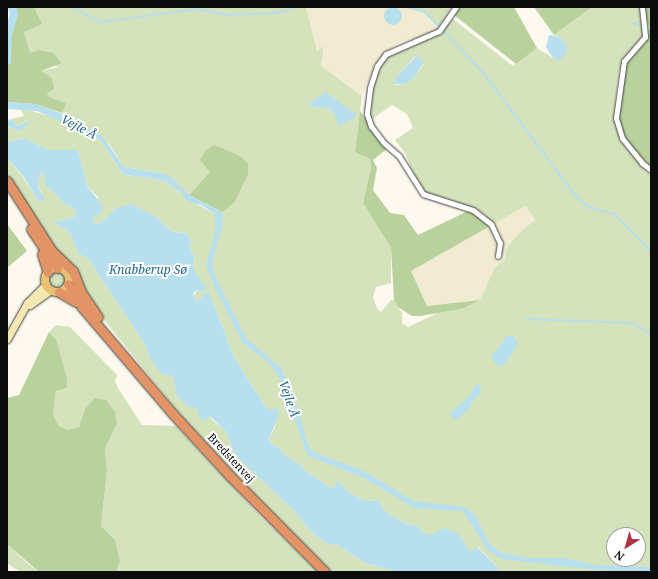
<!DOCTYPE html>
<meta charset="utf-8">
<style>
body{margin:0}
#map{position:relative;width:658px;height:579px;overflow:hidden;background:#fdf9ee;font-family:"Noto Serif",serif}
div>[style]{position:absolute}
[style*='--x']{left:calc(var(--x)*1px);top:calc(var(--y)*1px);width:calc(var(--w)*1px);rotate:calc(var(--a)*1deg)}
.farmland>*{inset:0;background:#f0ebd1}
.green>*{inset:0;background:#d4e3bc}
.round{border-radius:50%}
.forest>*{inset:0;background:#b9d29d}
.water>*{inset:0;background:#b8dfee}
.stream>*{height:1.5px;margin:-0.75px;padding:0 0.75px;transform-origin:0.75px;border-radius:0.75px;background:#b8dfee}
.river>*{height:8px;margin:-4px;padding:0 4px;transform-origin:4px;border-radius:4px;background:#b8dfee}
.roads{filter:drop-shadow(0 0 1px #3f3f3f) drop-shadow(0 0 1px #3f3f3f)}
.street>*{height:5px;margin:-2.5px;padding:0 2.5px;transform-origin:2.5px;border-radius:2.5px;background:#fff}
.secondary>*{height:7px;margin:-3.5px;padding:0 3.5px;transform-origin:3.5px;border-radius:3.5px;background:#f5e8b1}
.primary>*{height:8px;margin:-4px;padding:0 4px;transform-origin:4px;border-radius:4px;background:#e8c173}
.primary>.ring{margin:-4px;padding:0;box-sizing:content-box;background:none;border:8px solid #e8c173;border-radius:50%}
.highway>*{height:9px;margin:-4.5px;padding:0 4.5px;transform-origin:4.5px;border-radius:4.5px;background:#e39466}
span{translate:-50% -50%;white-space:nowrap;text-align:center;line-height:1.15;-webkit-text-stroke:4px #fff;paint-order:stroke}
.street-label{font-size:11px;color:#0c0c0c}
.water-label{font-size:12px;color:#256a8f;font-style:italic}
.frame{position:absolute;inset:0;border:8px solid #0c0c0c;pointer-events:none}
.north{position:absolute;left:606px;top:527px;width:40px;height:40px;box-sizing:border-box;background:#fff;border:1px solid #9e9e9e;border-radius:50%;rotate:217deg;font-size:11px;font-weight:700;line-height:16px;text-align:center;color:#0c0c0c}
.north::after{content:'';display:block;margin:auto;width:14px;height:18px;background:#ab3545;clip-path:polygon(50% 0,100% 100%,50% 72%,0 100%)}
</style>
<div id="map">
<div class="farmland">
<div style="clip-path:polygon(306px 7px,410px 7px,423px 12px,440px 26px,436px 31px,422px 37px,400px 42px,384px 54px,375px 65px,362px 96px,321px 66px,324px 47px,317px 51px)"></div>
<div style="clip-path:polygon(526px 205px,535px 220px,520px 232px,506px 249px,505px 260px,495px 267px,480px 300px,427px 306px,411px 271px)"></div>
</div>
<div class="green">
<div style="clip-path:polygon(evenodd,34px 7px,306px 7px,317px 51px,324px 46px,321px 66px,362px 96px,355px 152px,370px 158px,371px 167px,363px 203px,391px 248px,391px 283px,376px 287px,373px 297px,377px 309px,381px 312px,391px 300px,394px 300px,402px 313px,402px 323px,408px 327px,438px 313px,462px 309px,480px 300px,495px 267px,505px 260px,506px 249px,520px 232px,535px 220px,526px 206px,493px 224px,481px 212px,425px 192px,419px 186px,405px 153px,395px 140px,413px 128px,407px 114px,392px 105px,372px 119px,369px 112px,369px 102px,380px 68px,387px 56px,440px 33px,453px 19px,513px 66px,537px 48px,553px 58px,560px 37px,554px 35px,592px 7px,640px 7px,642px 15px,639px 19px,642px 19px,643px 36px,624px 58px,618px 74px,614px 116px,622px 141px,645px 171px,651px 175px,651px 572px,501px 571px,478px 547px,470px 552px,424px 533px,417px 526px,405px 523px,385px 512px,378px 500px,366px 501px,351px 494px,336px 480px,336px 486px,331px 488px,304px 470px,301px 465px,283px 454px,280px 448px,272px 445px,269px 439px,275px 427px,277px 408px,270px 411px,265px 406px,234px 357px,213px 302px,198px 301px,193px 296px,198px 290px,193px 268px,195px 259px,190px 247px,191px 241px,187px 234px,171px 231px,158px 218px,118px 208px,102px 222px,95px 224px,93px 217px,98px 197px,87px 186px,78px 150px,48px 150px,24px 138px,10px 142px,7px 140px,7px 126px,20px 131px,27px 121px,17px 126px,11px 119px,24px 116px,20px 108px,57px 118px,100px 140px,124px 175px,152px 178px,166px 182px,193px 202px,215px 214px,235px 202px,243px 182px,210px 172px,189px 195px,161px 173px,124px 167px,109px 144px,62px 113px,65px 103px,49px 97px,47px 93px,47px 77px,41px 71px,58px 67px,30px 53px,24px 32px,34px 7px,415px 56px,423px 65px,418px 72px,406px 84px,395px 85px,394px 81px,415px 56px,34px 7px,614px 535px,638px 535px,638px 559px,614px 559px,614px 535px)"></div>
<div style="clip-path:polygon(410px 7px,452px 7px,440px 26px,423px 12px)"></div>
<div style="clip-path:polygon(7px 158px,22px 176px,39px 202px,43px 194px,38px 187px,40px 173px,44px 175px,45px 185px,58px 196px,62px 203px,74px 208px,77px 213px,74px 217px,54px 222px,69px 232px,79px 254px,88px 258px,145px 344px,150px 358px,166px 374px,173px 376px,176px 387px,226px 432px,235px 455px,294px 511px,309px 530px,327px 544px,337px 545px,365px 563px,397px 572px,332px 572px,237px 476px,178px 412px,106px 322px,86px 292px,77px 270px,56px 251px,13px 187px,7px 176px)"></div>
<div class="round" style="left:48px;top:271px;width:18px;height:18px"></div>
<div style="clip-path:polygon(56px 325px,70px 327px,117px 375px,115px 381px,118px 388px,142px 425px,176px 426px,261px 517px,318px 572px,116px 572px,120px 561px,115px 540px,101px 526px,107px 471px,105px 449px,117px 423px,85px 409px,79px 427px,68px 430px,59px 426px,53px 415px,56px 391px,67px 388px,56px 339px,49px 332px)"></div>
<div style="clip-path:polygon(7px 544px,28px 564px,39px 572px,20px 572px,7px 563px)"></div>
</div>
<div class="forest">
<div style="clip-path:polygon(14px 7px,34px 7px,42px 24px,24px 32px,30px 53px,39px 50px,53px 53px,62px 63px,41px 71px,52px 78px,54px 89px,47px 93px,49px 97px,66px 103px,62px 113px,35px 104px,7px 102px,7px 69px,11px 36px,16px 17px)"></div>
<div style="clip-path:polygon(459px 7px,514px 7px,537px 48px,516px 64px,454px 15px)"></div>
<div style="clip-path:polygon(534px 7px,592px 7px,554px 35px)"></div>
<div style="clip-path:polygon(643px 7px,651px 7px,651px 167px,626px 141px,619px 118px,625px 65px,646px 42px,648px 35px,649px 27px)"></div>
<div style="clip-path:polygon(360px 111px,387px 149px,373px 160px,377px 168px,373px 190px,390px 213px,404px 215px,418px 235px,468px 211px,481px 216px,490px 226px,411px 271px,427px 306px,480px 300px,462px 309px,420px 316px,412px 316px,398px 307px,394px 300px,391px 248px,363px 203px,371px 167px,370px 159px,355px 152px)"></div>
<div style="clip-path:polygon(214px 145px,240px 156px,248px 163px,248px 174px,235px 202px,222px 212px,189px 195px,210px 172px,200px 160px,205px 151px)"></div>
<div style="clip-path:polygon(7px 224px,27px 251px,7px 268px)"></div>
<div style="clip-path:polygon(49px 332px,56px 339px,67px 379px,67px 388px,56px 391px,53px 415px,59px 426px,68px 430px,79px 427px,85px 409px,95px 398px,106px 400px,115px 412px,117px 423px,105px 449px,107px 471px,101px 526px,115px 540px,120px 561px,116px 572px,39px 572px,7px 544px,7px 398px,19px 395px)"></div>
</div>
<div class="water">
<div class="round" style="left:384px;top:7px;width:18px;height:18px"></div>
<div style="clip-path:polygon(549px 35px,560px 37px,566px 45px,567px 51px,560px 61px,553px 58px,546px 47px)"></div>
<div style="clip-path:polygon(417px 55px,423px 63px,416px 75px,406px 84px,394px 84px,395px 79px)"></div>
<div style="clip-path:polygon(326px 92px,356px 115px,356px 117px,339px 126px,334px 113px,329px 109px,307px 105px)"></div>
<div style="clip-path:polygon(7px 102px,35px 104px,71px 117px,103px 137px,124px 167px,161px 173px,171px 177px,189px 195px,222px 212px,223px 222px,212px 264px,214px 274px,246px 338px,281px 368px,298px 409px,308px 445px,313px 452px,366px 472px,413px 501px,465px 507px,475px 515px,490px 545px,502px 553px,529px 558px,565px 558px,595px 565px,648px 567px,651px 567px,651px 572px,595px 570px,502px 559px,488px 551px,463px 511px,414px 508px,364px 478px,308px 456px,279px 377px,270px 364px,242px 342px,214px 286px,206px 265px,215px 233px,215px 214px,201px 205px,189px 202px,180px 192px,166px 182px,152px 178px,124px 175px,100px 140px,87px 133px,37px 111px,7px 109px)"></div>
<div style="clip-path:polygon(11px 119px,17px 126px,28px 121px,29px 123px,20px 131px,7px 126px,7px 121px)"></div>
<div style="clip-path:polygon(24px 138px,48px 150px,78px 150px,87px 186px,103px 206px,100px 214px,93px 217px,95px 224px,102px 222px,115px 209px,131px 204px,158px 218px,171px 231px,187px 234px,191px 241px,190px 247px,195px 259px,193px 268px,206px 288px,202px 292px,198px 290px,194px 292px,193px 296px,198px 301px,202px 299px,203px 294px,209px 292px,234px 357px,265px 406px,270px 410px,277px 408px,279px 415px,269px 439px,272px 445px,280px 448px,283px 454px,301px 465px,304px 470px,331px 488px,336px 486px,335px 479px,351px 494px,366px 501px,378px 500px,385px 512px,405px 523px,417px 526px,424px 533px,432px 535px,443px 528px,458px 533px,470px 552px,477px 547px,501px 571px,506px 572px,397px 572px,365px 563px,337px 545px,327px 544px,309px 530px,294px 511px,235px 455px,226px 432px,217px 423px,209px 416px,206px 421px,200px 418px,197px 408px,189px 407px,177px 396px,173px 376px,161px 374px,150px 358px,145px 344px,88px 258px,79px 254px,69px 232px,54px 222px,74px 217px,77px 213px,74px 208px,62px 203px,58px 196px,45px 185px,44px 175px,40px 173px,38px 187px,45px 199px,39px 202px,23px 176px,7px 158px,7px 140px,10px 142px)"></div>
<div style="clip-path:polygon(507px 336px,513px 336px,518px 343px,504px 365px,497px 366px,491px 357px)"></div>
<div style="clip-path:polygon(475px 385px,481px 385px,480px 393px,471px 403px,470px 408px,455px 421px,450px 413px,471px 395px)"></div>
</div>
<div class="stream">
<div style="--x:72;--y:7;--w:33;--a:27"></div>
<div style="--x:101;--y:22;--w:97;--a:-7.7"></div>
<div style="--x:197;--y:9;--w:32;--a:11"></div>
<div style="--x:228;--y:15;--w:50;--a:-2.3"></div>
<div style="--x:278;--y:13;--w:18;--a:-19"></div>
<div style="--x:407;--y:7;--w:19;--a:16"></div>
<div style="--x:425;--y:12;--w:20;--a:45"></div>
<div style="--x:633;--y:23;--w:9;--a:21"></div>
<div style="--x:649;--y:28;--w:2;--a:27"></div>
<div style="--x:444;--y:31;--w:57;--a:46.4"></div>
<div style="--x:483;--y:72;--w:154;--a:53.2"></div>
<div style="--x:575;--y:195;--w:18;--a:41"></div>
<div style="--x:589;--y:207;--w:27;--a:15"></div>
<div style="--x:615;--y:214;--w:52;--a:45.8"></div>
<div style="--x:526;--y:319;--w:108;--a:2.1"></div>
<div style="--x:634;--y:323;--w:21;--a:35"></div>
</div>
<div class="river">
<div style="--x:7;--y:61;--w:26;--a:-88"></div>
<div style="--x:8;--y:35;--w:22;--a:-74"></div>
<div style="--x:14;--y:14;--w:7;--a:-106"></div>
</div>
<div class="roads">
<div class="street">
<div style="--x:456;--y:7;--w:29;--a:125"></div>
<div style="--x:439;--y:31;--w:58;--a:156.5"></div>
<div style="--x:386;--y:54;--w:15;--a:127"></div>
<div style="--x:377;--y:66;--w:23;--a:108"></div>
<div style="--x:370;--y:88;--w:26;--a:97"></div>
<div style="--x:367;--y:114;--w:13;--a:72"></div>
<div style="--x:371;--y:126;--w:21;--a:53"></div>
<div style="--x:384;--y:143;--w:20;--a:41"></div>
<div style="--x:399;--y:156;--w:45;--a:57.7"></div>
<div style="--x:423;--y:194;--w:52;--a:17.7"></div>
<div style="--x:473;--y:210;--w:23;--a:38"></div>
<div style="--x:491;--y:224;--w:21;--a:65"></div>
<div style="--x:500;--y:243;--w:13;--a:99"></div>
<div style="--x:642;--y:7;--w:30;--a:84"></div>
<div style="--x:645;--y:37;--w:32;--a:131"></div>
<div style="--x:624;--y:61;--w:58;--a:98"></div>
<div style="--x:616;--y:118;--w:21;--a:73"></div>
<div style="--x:622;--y:138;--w:32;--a:51"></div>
<div style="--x:642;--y:163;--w:11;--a:38"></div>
</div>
<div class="secondary">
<div style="--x:30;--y:305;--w:26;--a:-36"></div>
<div style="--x:7;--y:339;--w:41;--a:-60.9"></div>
<div style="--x:27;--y:303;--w:27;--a:-45"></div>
</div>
<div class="primary">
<div class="ring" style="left:45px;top:268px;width:16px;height:16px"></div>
</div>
<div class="highway">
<div style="--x:7;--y:181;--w:83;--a:57.3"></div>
<div style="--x:52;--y:251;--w:29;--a:44"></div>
<div style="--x:73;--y:271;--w:22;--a:69"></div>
<div style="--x:81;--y:292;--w:30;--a:56"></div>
<div style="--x:31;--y:229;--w:47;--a:56.3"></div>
<div style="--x:42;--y:254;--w:19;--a:72"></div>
<div style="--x:68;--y:284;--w:26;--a:59"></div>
<div style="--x:81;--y:306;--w:142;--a:49.6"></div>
<div style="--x:173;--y:414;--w:84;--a:47.4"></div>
<div style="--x:230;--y:476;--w:135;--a:45.3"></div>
<div style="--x:59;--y:292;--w:20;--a:30"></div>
</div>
</div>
<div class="street-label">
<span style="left:231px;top:458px;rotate:47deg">Bredstenvej</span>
</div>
<div class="water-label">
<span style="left:79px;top:127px;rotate:27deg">Vejle Å</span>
<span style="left:148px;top:270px">Knabberup Sø</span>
<span style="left:289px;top:399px;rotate:71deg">Vejle Å</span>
</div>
<div class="frame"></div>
<div class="north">N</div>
</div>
